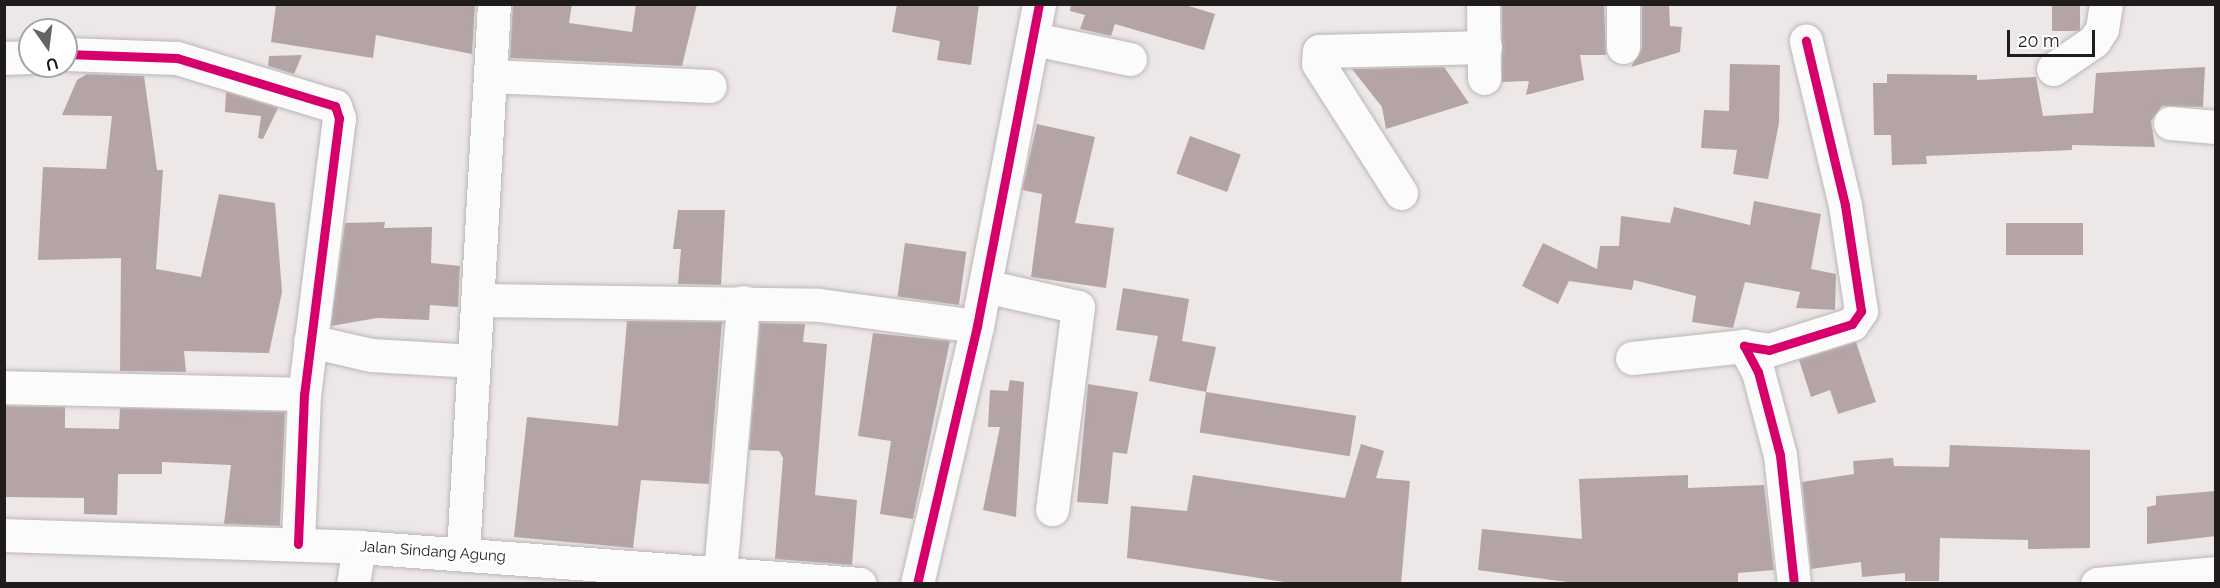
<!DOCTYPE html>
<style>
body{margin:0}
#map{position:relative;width:2220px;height:588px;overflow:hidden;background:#ede7e7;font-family:Raleway,sans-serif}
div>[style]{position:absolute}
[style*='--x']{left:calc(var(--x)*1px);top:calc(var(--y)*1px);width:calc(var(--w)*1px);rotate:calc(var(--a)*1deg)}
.building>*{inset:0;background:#b5a4a5;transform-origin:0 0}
.roads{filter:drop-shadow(0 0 2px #bbb7b7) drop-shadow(0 0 2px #bbb7b7)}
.minor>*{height:33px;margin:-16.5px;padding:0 16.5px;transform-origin:16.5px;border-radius:16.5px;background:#fcfbfb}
.major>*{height:33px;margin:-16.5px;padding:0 16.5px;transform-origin:16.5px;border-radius:16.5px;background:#fcfbfb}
.cycleway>*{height:9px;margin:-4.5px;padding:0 4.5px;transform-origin:4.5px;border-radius:4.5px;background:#d6006c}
span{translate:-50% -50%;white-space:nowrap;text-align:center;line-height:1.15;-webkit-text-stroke:4.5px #fff;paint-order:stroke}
.street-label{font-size:15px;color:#201c1c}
.frame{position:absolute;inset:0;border:6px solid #201c1c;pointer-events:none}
.north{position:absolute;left:18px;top:18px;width:60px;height:60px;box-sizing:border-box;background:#fff;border:2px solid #a6a4a4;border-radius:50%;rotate:166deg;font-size:16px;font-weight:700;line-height:24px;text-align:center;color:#201c1c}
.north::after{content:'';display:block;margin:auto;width:21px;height:27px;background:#686363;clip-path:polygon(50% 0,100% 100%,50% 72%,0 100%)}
.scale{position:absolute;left:2007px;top:30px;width:88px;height:27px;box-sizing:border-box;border:3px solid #201c1c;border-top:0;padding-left:8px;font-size:18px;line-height:21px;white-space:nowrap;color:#201c1c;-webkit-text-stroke:4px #fff;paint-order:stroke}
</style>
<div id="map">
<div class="building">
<div style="clip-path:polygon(302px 4px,475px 4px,472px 54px,376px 35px,373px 58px,271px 42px,276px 5px)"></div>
<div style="clip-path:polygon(513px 4px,572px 4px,569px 23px,632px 32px,636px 4px,697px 4px,682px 66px,510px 58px)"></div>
<div style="clip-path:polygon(897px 4px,979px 4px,971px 65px,937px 60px,940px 41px,892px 32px)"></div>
<div style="clip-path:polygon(1071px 4px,1182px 4px,1215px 14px,1204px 50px,1115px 24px,1111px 36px,1080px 29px,1085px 15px,1070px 11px)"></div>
<div style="clip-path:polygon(1502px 4px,1604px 4px,1606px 55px,1580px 55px,1584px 80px,1526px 95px,1529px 81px,1502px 82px)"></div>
<div style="clip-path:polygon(1642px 4px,1669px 4px,1670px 26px,1682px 27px,1680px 52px,1631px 67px,1642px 48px)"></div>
<div style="left:2052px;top:4px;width:28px;height:27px"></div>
<div style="clip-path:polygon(302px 55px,294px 74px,268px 66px,269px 56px)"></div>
<div style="clip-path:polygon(1730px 64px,1780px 65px,1779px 123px,1768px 179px,1733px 174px,1737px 150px,1701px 148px,1704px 110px,1729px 111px)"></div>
<div style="clip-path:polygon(1444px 67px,1469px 103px,1386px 129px,1382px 107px,1352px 69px)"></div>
<div style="clip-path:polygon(2205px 67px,2203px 107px,2162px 106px,2151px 121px,2155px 147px,2072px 145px,2072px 150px,1926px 156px,1927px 164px,1892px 165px,1891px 135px,1874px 135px,1873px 83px,1887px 83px,1887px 74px,1977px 75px,1977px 80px,2036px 77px,2043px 116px,2093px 113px,2096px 73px)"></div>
<div style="clip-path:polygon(87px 74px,144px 76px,157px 170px,163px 170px,156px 269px,201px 277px,219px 194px,275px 203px,282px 292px,269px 353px,184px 351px,186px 372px,120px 371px,121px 258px,38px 260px,43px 167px,106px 169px,112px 116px,62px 115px,77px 80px)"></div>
<div style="clip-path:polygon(226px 92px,278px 108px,263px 139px,258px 138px,261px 116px,225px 112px)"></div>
<div style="clip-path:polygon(1037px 124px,1095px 137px,1075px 223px,1114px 228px,1106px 288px,1031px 277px,1042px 194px,1022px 190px)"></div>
<div style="left:1190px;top:136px;width:54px;height:40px;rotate:20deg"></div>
<div style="clip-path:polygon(1754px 201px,1821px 214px,1811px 269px,1836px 274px,1835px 310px,1796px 308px,1800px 292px,1745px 282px,1733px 328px,1692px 322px,1696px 296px,1634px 280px,1632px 290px,1569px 281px,1558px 304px,1522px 286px,1543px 243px,1597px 269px,1600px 246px,1619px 246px,1621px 216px,1670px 223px,1674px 207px,1750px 225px)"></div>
<div style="clip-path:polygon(678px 210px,725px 210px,721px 285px,678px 284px,681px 249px,673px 249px)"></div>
<div style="clip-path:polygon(385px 222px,384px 228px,432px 227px,431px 263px,460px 266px,458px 307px,430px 305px,429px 320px,377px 318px,331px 326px,345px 223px)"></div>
<div style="left:2083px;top:223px;width:32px;height:77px;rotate:90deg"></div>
<div style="left:905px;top:243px;width:62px;height:54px;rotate:8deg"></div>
<div style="clip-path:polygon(1123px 288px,1189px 299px,1182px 341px,1216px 347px,1206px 392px,1149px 381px,1158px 336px,1116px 330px)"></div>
<div style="clip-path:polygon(627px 321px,722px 322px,709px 484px,641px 480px,633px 548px,514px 537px,527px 417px,618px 426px)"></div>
<div style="clip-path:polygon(760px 323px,805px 324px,803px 342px,827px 344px,815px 495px,857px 500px,852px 565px,775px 559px,783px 458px,779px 451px,749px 450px)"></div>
<div style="clip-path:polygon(873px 333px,950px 341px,913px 519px,880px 514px,891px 441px,858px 436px)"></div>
<div style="clip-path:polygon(1856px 342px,1876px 402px,1838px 414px,1830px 390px,1811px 397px,1799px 360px)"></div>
<div style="clip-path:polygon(1010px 380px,1024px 382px,1016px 517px,983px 510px,1000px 427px,988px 427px,990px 390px,1008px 391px)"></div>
<div style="clip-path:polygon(1088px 384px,1138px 392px,1127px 454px,1113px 452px,1108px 504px,1077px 502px)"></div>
<div style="left:1206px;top:392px;width:152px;height:41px;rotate:9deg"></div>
<div style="clip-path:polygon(4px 406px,65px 407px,65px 428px,119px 429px,120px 408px,285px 412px,280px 526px,224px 524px,231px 465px,162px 462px,162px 474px,118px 474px,117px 515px,84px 514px,84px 498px,4px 497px)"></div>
<div style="clip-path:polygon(1361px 444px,1384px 451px,1376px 478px,1410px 481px,1401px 584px,1291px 583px,1127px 558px,1131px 506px,1187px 511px,1193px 475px,1345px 498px)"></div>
<div style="clip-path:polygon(1950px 445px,2090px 450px,2090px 548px,2028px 549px,2028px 540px,1940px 538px,1939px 581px,1905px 581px,1905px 573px,1862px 577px,1861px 562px,1811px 569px,1802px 482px,1854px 474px,1853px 461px,1893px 458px,1894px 466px,1949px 467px)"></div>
<div style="clip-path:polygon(1688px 475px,1688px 488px,1764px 485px,1774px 570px,1738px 573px,1738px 584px,1583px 584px,1478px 570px,1482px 529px,1582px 539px,1579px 479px)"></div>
<div style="clip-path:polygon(2216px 491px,2216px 536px,2147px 544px,2147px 507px,2156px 505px,2156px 496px)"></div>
</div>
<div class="roads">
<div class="minor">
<div style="--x:1483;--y:4;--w:74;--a:89.2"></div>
<div style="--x:1623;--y:4;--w:43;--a:90"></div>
<div style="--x:1034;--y:39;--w:98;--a:11.8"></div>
<div style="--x:66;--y:54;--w:111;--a:2.1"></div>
<div style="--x:177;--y:58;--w:165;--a:16.9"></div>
<div style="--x:335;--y:106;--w:13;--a:72"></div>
<div style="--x:339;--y:118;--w:278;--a:97.2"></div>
<div style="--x:304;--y:394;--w:150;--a:92.3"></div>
<div style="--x:4;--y:58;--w:26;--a:-2"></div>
<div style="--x:2053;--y:69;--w:50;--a:-34.3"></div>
<div style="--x:2094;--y:41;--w:14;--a:-56"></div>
<div style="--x:2102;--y:29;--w:25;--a:-81"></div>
<div style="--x:490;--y:76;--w:220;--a:2.6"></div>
<div style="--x:2170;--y:123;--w:46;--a:5"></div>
<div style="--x:1401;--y:193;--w:154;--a:-122.6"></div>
<div style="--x:1318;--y:63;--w:12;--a:-85"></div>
<div style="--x:1319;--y:51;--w:166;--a:-1.4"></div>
<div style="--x:985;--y:286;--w:95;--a:12.7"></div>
<div style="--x:1078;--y:307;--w:204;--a:97.3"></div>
<div style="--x:477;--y:300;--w:342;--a:0.8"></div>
<div style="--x:819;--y:305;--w:159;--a:7.6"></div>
<div style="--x:310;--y:341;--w:63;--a:12.9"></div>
<div style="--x:371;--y:355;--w:103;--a:3.3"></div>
<div style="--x:1632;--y:358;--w:113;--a:-6.1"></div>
<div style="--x:4;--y:387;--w:300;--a:1.3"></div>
<div style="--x:463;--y:553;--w:550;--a:-86.77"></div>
<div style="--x:720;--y:573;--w:272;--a:-85.1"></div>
<div style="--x:353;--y:584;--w:37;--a:-81"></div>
<div style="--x:917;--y:584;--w:265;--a:-76.9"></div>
<div style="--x:977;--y:326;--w:328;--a:-79.1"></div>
<div style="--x:1794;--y:584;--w:130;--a:-96.2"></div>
<div style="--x:1780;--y:455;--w:86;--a:-104.8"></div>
<div style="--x:1758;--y:372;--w:30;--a:-118"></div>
<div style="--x:1744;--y:346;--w:25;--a:9"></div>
<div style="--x:1769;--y:350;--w:87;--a:-17.4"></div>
<div style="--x:1852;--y:324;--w:16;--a:-55"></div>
<div style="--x:1861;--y:311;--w:107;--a:-98.6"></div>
<div style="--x:1845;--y:205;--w:169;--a:-103.4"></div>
</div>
<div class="major">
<div style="--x:4;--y:535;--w:355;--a:1.9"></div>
<div style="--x:359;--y:547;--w:502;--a:4.22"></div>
<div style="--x:2097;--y:584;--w:120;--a:-5.3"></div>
</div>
</div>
<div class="cycleway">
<div style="--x:66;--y:54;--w:111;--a:2.1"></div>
<div style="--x:177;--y:58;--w:165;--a:16.9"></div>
<div style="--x:335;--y:106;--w:13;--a:72"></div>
<div style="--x:339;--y:118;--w:278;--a:97.2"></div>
<div style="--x:304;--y:394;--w:150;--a:92.3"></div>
<div style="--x:917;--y:584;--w:265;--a:-76.9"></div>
<div style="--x:977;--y:326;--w:328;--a:-79.1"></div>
<div style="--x:1794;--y:584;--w:130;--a:-96.2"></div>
<div style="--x:1780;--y:455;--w:86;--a:-104.8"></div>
<div style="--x:1758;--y:372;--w:30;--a:-118"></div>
<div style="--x:1744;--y:346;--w:25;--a:9"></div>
<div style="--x:1769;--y:350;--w:87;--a:-17.4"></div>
<div style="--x:1852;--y:324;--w:16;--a:-55"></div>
<div style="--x:1861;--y:311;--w:107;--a:-98.6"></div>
<div style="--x:1845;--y:205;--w:169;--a:-103.4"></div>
</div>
<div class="street-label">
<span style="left:433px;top:552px;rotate:4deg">Jalan Sindang Agung</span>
</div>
<div class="frame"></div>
<div class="north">U</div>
<div class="scale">20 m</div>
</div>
